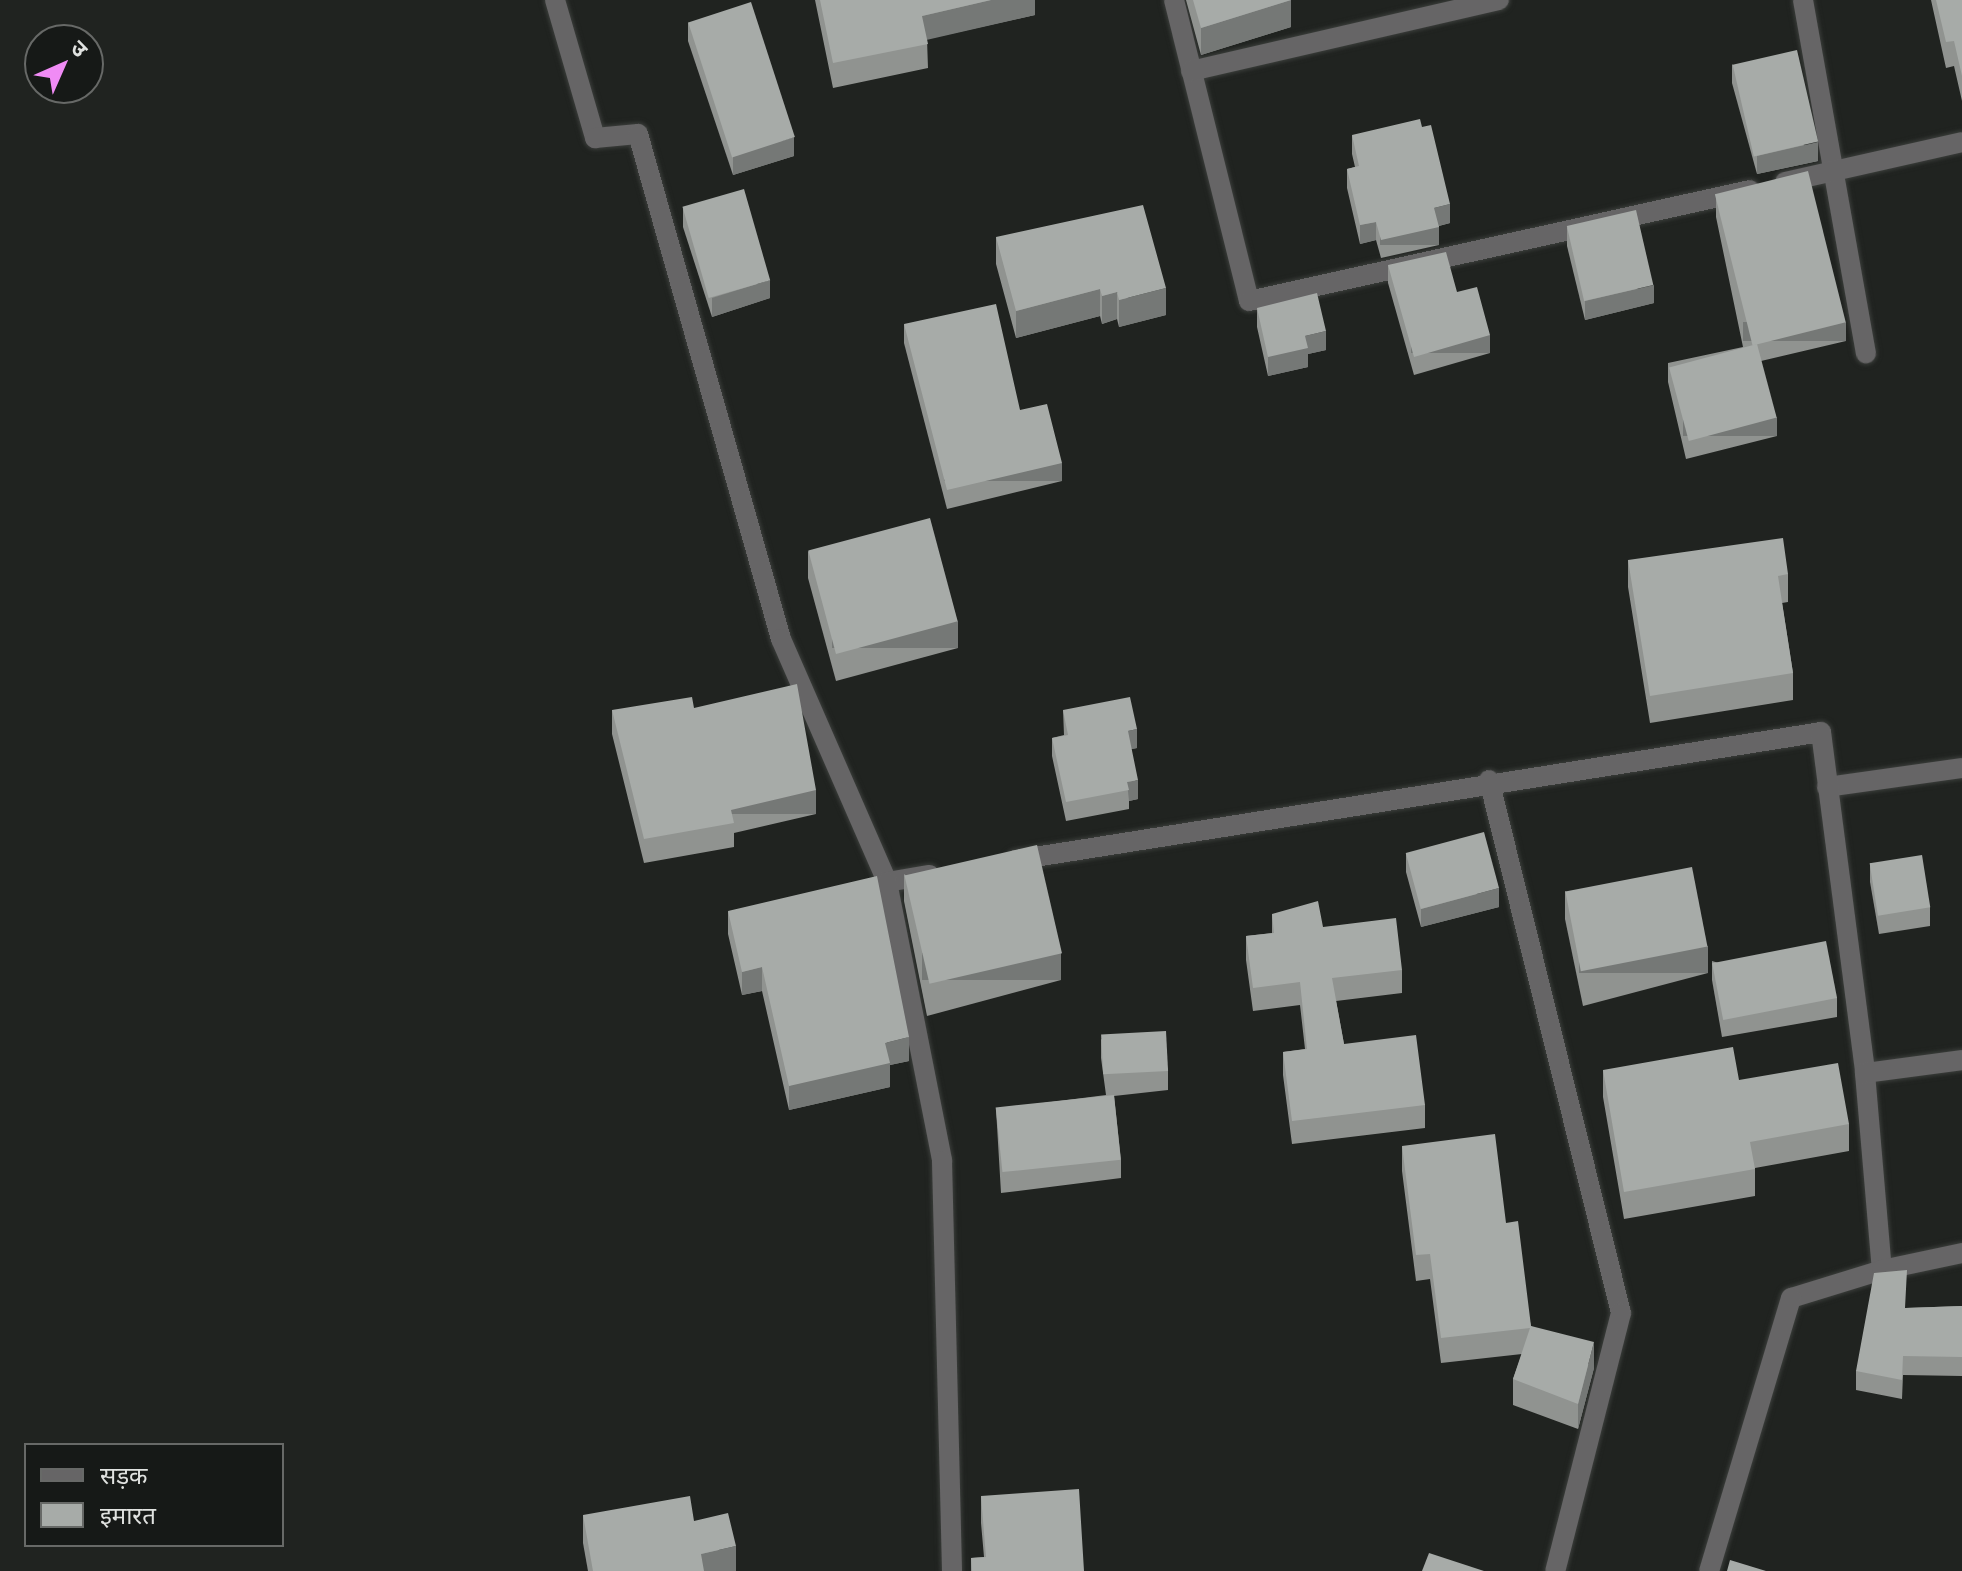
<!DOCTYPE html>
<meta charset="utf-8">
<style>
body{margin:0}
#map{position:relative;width:1962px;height:1571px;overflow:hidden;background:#202320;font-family:"Titillium Web","Noto Sans Devanagari",sans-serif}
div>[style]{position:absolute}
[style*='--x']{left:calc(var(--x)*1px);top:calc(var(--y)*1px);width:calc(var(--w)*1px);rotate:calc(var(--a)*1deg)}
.roads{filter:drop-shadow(0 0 2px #3b3e3b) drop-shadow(0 0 2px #3b3e3b)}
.minor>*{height:20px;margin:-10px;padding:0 10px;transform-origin:10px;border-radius:10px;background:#666566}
.wall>*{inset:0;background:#909390}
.shaded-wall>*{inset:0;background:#757876;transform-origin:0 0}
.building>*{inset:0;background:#a7aba8;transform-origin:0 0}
span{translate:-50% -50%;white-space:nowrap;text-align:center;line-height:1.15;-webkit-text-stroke:8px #161917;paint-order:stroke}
.legend{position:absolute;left:24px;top:1443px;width:260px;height:104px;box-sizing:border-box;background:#161917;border:2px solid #676967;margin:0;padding:10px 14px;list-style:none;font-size:24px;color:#e0e2e0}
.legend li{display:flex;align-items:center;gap:16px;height:40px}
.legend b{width:40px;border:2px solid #676967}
.north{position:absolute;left:24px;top:24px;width:80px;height:80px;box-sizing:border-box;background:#161917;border:2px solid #676967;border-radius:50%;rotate:45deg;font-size:22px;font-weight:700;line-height:32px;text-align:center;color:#e0e2e0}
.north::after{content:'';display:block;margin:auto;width:28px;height:36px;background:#f08bf5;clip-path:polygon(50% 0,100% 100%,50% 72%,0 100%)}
</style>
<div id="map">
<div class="roads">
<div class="minor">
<div style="--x:555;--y:0;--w:144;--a:73.8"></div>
<div style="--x:595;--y:138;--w:43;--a:-5.3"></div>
<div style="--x:638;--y:134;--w:525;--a:74.19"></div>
<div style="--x:781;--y:639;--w:265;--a:66.4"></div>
<div style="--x:887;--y:882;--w:43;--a:-9.5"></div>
<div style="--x:1174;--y:0;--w:310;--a:76"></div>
<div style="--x:1249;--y:301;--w:513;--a:-12.49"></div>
<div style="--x:1803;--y:0;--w:359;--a:79.9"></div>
<div style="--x:1191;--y:71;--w:316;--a:-13"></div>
<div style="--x:1785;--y:182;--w:181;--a:-12.7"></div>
<div style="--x:1489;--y:780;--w:549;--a:76.09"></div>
<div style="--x:1621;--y:1313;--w:266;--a:104.3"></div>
<div style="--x:1827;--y:787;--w:136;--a:-8"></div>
<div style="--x:1016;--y:860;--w:815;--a:-9.03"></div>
<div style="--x:1821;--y:732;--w:344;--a:82.6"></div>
<div style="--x:1865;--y:1073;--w:198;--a:85.1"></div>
<div style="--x:1882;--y:1270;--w:95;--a:162.9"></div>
<div style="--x:1791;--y:1298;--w:285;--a:106.7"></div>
<div style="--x:887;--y:882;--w:284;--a:78.8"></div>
<div style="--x:942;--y:1161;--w:410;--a:88.6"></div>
<div style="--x:1865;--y:1073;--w:98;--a:-7.6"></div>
<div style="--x:1882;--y:1270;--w:82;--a:-12"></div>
</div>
</div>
<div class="wall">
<div style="clip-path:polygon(815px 0,1035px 0,1035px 15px,927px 39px,928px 68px,833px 88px)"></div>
<div style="clip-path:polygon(1186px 0,1291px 0,1291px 27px,1201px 55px)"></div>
<div style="clip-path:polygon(1931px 0,1962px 0,1962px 101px,1954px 66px,1946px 68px)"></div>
<div style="clip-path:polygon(688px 22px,794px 156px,733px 175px,688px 41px)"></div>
<div style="clip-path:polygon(1732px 64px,1818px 161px,1757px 174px,1732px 83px)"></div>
<div style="clip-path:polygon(1352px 135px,1450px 223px,1439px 226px,1439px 245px,1381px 258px,1376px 240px,1360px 244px,1347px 188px,1347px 169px,1355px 167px,1352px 154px)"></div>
<div style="clip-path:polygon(1716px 198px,1846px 341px,1761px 361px,1777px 436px,1686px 459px,1668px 382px,1668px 363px,1743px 347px,1716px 217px)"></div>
<div style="clip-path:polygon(683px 208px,770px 298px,712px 317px,683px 227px)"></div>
<div style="clip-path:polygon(1567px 227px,1654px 303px,1585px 320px,1567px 246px)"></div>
<div style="clip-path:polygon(996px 237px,1166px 315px,1119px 327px,1117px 319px,1102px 324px,1100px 316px,1016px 338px,996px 264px)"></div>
<div style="clip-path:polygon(1388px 265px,1457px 292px,1490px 353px,1414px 375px,1388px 283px)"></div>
<div style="clip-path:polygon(1257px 308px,1326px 350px,1308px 354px,1308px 367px,1268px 376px,1257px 327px)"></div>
<div style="clip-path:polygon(904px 324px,1020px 410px,1062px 481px,947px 509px,904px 343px)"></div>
<div style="clip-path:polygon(808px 551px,958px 648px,836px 681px,808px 578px)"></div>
<div style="clip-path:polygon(1628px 560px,1788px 574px,1788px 602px,1782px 603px,1793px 673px,1793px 700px,1650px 723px,1628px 587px)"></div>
<div style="clip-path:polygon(694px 708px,816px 814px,734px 833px,734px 847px,644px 863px,612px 734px,612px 710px)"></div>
<div style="clip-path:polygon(1063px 710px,1137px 748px,1131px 749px,1138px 799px,1129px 801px,1129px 809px,1066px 821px,1052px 756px,1052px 738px,1064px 735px)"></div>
<div style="clip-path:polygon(1406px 853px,1499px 907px,1421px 927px,1406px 872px)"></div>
<div style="clip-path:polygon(1870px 863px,1930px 907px,1930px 926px,1879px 934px,1870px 882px)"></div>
<div style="clip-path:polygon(904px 874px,1061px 980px,927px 1016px,904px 901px)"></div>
<div style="clip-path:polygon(1565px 891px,1708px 973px,1583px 1006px,1565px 919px)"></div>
<div style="clip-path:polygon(728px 911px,909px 1061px,890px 1065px,890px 1087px,789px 1110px,762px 991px,742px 995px,728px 934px)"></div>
<div style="clip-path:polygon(1272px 914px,1323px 927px,1402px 970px,1402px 993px,1336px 1001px,1344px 1044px,1425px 1105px,1425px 1128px,1292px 1144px,1283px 1075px,1283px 1052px,1305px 1049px,1300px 1005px,1253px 1011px,1246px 960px,1246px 936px,1272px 933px)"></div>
<div style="clip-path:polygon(1712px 961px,1837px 998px,1837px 1017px,1722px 1037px,1712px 980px)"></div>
<div style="clip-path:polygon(1101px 1039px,1168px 1071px,1168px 1090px,1114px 1096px,1121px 1160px,1121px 1178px,1001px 1193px,996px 1109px,1106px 1095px,1101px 1058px)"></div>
<div style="clip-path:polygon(1603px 1070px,1739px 1080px,1849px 1124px,1849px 1151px,1755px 1168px,1755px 1196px,1624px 1219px,1603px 1097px)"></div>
<div style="clip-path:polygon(1402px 1146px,1506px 1223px,1531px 1326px,1594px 1368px,1578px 1429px,1513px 1405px,1513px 1379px,1522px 1354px,1441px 1363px,1430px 1279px,1416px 1281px,1402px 1171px)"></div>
<div style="clip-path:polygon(1962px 1306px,1962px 1376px,1903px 1375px,1902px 1399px,1856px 1390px,1856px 1371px,1906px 1308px)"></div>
<div style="clip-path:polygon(981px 1496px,1084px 1571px,971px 1571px,971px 1558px,984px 1557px,981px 1523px)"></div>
<div style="clip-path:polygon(583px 1515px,694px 1521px,736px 1571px,588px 1571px,583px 1543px)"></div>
</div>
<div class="shaded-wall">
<div style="clip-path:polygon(991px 0,1035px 0,1035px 15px,922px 41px,922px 16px)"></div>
<div style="clip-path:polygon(1291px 0,1291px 27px,1201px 55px,1201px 28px)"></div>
<div style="clip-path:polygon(794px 137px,794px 156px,733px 175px,733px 156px)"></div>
<div style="clip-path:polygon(1818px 142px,1818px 161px,1757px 174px,1757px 156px)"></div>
<div style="clip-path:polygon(1450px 204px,1450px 223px,1434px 227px,1434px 208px)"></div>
<div style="clip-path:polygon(1376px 222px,1376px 240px,1360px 244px,1360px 225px)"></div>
<div style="left:1439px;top:227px;width:18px;height:59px;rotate:90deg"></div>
<div style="clip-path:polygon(770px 280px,770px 298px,712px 317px,712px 298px)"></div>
<div style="clip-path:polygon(1654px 285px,1654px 303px,1585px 320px,1585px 301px)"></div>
<div style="clip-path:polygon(1166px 288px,1166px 315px,1119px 327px,1119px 300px)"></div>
<div style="clip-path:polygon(1100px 289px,1100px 316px,1016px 338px,1016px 311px)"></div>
<div style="clip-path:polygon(1117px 292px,1117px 319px,1102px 324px,1102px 296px)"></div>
<div style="left:1846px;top:322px;width:19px;height:103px;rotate:90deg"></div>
<div style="clip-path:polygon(1326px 331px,1326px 350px,1308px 354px,1308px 367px,1268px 376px,1268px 357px,1305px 336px)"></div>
<div style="left:1490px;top:335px;width:18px;height:79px;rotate:90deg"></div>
<div style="left:1777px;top:417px;width:19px;height:94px;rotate:90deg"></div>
<div style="left:1062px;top:463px;width:18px;height:118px;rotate:90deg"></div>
<div style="left:958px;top:621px;width:27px;height:126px;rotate:90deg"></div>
<div style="clip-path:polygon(1137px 729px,1137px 748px,1128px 750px,1128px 731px)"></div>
<div style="clip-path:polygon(1138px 780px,1138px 799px,1129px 801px,1127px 782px)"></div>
<div style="left:816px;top:790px;width:24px;height:87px;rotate:90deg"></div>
<div style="clip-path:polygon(1499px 888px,1499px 907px,1421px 927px,1421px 909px)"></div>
<div style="left:1708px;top:946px;width:27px;height:129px;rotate:90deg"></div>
<div style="left:1061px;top:953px;width:27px;height:139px;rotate:90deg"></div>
<div style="clip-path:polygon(762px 967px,762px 991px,742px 995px,742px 972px)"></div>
<div style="clip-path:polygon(909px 1037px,909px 1061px,890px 1065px,890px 1087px,789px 1110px,789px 1086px,885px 1043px)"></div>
<div style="clip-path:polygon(1594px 1342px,1594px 1368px,1578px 1429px,1578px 1404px)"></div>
<div style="clip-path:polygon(736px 1546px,736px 1571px,701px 1571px,701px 1554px)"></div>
</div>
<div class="building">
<div style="clip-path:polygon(820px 0,991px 0,922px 16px,928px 44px,833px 63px)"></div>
<div style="clip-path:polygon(1193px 0,1291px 0,1201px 28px)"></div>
<div style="clip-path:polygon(1936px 0,1962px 0,1962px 76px,1954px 41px,1946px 42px)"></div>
<div style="left:751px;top:2px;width:142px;height:66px;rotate:72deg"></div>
<div style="left:1797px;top:50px;width:94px;height:66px;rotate:77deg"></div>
<div style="clip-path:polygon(1420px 119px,1422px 127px,1431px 125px,1450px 204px,1434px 208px,1439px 227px,1381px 240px,1376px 222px,1360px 225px,1347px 169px,1359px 166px,1352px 135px)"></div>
<div style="left:1808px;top:171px;width:156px;height:96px;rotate:76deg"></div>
<div style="left:744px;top:189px;width:95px;height:64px;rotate:74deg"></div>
<div style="clip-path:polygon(1143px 205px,1166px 288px,1119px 300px,1117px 292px,1102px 296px,1100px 289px,1016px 311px,996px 237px)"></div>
<div style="left:1636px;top:210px;width:77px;height:71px;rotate:77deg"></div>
<div style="clip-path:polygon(1446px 252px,1457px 292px,1477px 287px,1490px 335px,1414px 357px,1388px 265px)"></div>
<div style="clip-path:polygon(1317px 293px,1326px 331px,1305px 336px,1308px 348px,1268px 357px,1257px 308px)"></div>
<div style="clip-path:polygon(996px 304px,1020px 410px,1047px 404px,1062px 463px,947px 490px,904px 324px)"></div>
<div style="left:1757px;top:344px;width:76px;height:91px;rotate:75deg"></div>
<div style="left:930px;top:518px;width:107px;height:126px;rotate:75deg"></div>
<div style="clip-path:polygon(1783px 538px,1788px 574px,1778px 576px,1793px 673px,1650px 696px,1628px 560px)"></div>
<div style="clip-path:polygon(797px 684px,816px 790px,731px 810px,734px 823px,644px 839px,612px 710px,692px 697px,694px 708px)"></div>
<div style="clip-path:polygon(1130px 697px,1137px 729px,1128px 731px,1138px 780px,1127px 782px,1129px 790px,1066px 802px,1052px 738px,1068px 735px,1063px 710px)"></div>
<div style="left:1484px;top:832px;width:58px;height:81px;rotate:75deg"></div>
<div style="left:1037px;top:845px;width:111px;height:136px;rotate:77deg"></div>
<div style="left:1922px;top:855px;width:53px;height:53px;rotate:81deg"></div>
<div style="left:1692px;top:867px;width:81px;height:129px;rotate:79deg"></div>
<div style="clip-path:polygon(877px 876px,909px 1037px,885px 1043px,890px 1063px,789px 1086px,762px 967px,742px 972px,728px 911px)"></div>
<div style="clip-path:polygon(1318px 901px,1323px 927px,1396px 918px,1402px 970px,1332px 978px,1344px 1044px,1416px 1035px,1425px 1105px,1292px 1121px,1283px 1052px,1307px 1049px,1300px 982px,1253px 988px,1246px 936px,1274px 933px,1272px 914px)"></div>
<div style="left:1826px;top:941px;width:58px;height:116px;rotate:79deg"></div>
<div style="left:1166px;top:1031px;width:40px;height:65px;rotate:87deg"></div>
<div style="clip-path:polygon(1733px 1047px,1739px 1080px,1838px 1063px,1849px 1124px,1750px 1142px,1755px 1169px,1624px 1192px,1603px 1070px)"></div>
<div style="left:1114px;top:1095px;width:65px;height:119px;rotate:84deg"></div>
<div style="clip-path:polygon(1495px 1134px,1506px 1223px,1518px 1221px,1531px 1326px,1594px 1342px,1578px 1404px,1513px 1379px,1530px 1328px,1441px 1338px,1430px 1254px,1416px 1255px,1402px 1146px)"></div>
<div style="clip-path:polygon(1907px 1270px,1905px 1308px,1962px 1306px,1962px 1357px,1903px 1356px,1902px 1380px,1856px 1371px,1874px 1273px)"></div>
<div style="clip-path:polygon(1079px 1489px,1084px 1571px,972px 1571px,971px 1558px,986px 1557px,981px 1496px)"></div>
<div style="clip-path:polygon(690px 1496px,694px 1521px,728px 1513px,736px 1546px,701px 1554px,704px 1571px,593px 1571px,583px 1515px)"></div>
<div style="clip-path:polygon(1429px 1553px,1484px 1571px,1422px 1571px)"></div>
<div style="clip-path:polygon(1730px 1560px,1766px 1571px,1727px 1571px)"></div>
</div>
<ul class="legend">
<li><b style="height:10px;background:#666566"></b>सड़क</li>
<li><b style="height:22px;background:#a7aba8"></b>इमारत</li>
</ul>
<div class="north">उ</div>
</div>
